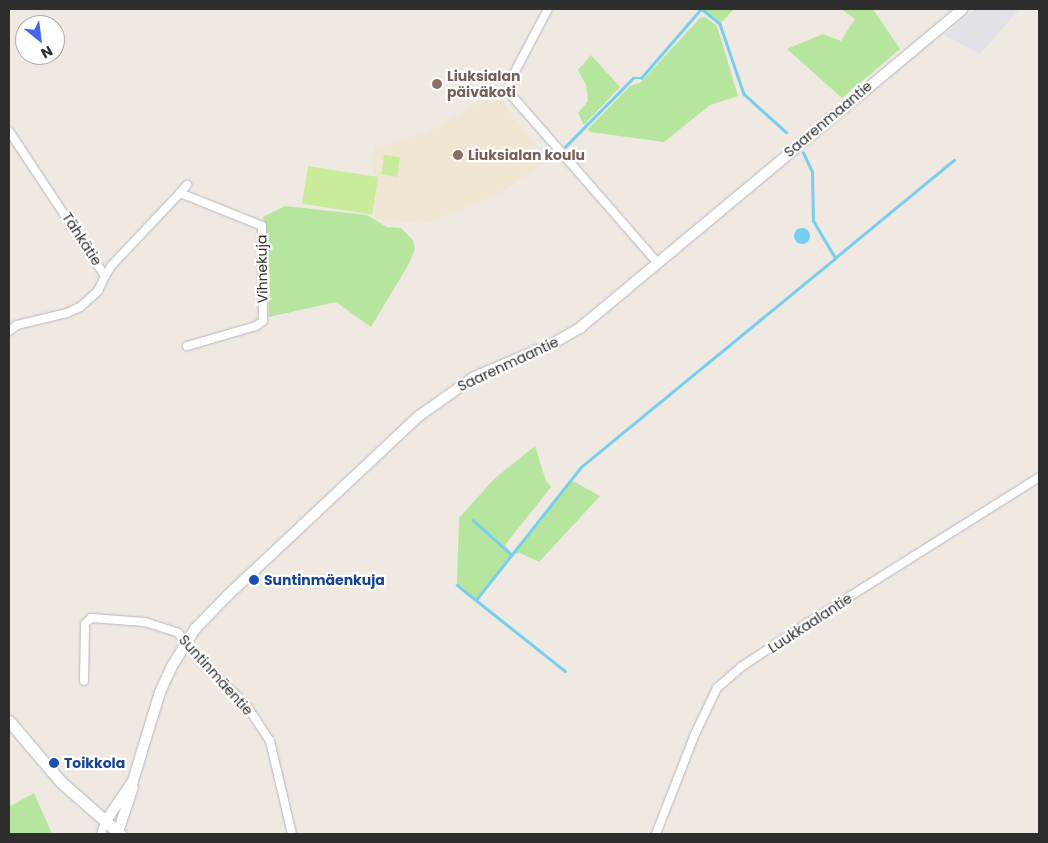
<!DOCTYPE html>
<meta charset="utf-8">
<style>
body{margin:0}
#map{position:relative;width:1048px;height:843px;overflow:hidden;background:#efe9e1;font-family:Poppins,sans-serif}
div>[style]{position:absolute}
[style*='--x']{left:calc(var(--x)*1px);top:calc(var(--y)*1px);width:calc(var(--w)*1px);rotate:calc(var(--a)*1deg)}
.industrial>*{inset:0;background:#e3e1e8}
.education>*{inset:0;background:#f0e6d1}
.green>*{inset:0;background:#b6e59e}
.pitch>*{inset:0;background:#c9ec9a;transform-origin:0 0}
.water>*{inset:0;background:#75cff0}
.round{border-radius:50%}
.stream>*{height:2.5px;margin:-1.25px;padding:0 1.25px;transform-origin:1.25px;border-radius:1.25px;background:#75cff0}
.roads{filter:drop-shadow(0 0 1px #b4b7c1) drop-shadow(0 0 1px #b4b7c1)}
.minor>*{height:8px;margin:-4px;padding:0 4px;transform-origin:4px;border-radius:4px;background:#fff}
.tertiary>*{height:10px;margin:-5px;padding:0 5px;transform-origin:5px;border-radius:5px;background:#fff}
.secondary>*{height:11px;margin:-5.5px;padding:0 5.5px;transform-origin:5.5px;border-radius:5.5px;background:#fff}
.dots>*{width:14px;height:14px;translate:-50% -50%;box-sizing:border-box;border:2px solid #fff;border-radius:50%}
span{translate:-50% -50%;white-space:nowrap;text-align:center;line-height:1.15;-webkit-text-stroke:4.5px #fff;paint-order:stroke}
.education-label{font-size:14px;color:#785e54;font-weight:700}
.left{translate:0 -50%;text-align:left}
.street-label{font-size:14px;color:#2e2e2e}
.transit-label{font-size:14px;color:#164399;font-weight:700}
.frame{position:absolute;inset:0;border:10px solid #2e2e2e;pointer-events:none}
.north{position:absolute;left:15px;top:15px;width:50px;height:50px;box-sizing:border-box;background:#fff;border:1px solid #ababab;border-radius:50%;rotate:151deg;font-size:14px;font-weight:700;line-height:20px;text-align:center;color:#2e2e2e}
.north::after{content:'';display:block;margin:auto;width:18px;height:22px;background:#4264fb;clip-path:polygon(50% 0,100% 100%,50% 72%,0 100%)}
</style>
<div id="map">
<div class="industrial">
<div style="clip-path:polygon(975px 9px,1020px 9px,980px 54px,944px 35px)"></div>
</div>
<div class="education">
<div style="clip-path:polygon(500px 99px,547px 161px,499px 194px,427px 223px,375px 220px,374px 148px,426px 133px,483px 101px)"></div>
</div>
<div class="green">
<div style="clip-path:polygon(701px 9px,734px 9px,720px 24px)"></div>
<div style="clip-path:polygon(841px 9px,873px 9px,900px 49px,842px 98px,787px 49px,823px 34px,841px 41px,855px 19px)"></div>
<div style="clip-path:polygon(705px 17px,717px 26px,738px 96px,710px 105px,664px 142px,590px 132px,588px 129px,630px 86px,640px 83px,700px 18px)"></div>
<div style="clip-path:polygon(591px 55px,620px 87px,584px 125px,578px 113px,588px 101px,586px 85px,578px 70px)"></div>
<div style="clip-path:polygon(285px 206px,367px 215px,387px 227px,401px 228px,413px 240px,415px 248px,410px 262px,371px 327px,336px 302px,269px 317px,267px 235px,263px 217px)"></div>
<div style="clip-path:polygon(535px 446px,546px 481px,551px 487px,505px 545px,512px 554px,571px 480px,600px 496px,539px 562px,520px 553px,512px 555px,476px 600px,457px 585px,459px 518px,494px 479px)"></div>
<div style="clip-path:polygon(34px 793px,52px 834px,9px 834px,9px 807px)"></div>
</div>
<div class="pitch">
<div style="left:384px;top:155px;width:16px;height:20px;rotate:7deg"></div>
<div style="left:308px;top:166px;width:71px;height:38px;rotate:9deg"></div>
</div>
<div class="water">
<div class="round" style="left:794px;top:228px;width:16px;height:16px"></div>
</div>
<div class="stream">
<div style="--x:703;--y:10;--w:22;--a:39"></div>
<div style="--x:720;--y:24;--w:74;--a:71.1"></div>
<div style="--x:744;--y:94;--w:57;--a:42.1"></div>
<div style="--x:565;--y:147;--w:97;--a:-45.4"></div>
<div style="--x:633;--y:78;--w:8;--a:0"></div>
<div style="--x:641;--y:78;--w:91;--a:-49"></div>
<div style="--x:835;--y:258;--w:154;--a:-39.5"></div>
<div style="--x:473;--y:520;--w:52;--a:41.9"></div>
<div style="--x:457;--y:585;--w:138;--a:38.5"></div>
<div style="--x:476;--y:600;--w:169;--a:-51.7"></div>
<div style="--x:581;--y:467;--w:329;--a:-39.4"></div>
<div style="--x:835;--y:258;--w:43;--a:-120.7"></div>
<div style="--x:813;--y:221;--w:49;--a:-91.2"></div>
<div style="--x:812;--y:172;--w:21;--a:-115"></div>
</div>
<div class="roads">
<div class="minor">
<div style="--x:548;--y:9;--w:75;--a:117.9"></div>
<div style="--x:513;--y:75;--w:12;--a:104"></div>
<div style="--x:510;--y:87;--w:10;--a:73"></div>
<div style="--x:513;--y:97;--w:220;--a:48.9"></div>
<div style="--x:9;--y:131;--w:174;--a:56.5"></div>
<div style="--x:105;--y:276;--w:17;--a:115"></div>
<div style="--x:98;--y:291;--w:24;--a:138"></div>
<div style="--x:80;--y:307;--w:14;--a:155"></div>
<div style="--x:67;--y:313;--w:51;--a:166.5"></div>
<div style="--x:17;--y:325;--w:10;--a:143"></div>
<div style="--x:180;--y:193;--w:11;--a:-49"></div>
<div style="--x:105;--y:276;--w:13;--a:-58"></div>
<div style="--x:112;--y:265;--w:99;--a:-46.6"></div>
<div style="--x:180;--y:193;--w:88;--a:21.9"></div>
<div style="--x:262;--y:226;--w:95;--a:89.4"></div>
<div style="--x:263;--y:321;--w:9;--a:144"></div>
<div style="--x:256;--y:326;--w:72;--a:163.8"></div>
<div style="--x:84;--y:681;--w:57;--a:-89"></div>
<div style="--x:85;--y:624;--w:8;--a:-45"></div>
<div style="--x:91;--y:618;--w:54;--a:4.2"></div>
<div style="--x:145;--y:622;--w:35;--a:18"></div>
<div style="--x:178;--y:633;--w:48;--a:50"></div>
<div style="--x:209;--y:670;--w:49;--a:42.5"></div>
<div style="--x:245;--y:703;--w:45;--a:56.7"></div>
<div style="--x:270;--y:741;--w:96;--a:76.7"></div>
<div style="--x:101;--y:834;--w:13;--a:-72"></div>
<div style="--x:656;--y:834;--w:107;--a:-68.7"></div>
<div style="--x:695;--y:734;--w:51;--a:-64.4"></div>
<div style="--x:717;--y:688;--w:32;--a:-41"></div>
<div style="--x:741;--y:667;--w:78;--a:-33.5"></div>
<div style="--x:806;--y:624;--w:275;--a:-32.2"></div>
</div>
<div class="tertiary">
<div style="--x:105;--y:822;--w:50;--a:-55.7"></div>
<div style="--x:133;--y:781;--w:93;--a:-73.1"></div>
<div style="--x:160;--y:692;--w:29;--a:-65"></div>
<div style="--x:172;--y:666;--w:44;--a:-58.1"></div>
<div style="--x:195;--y:629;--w:46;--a:-45.9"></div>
<div style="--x:227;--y:596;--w:263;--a:-43.2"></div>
<div style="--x:419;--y:416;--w:67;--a:-35.3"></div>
<div style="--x:474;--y:377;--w:85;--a:-22.9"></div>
<div style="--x:552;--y:344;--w:34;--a:-30"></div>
<div style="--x:581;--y:327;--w:496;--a:-39.8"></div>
<div style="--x:118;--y:832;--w:47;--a:-71.6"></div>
</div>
<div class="secondary">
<div style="--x:9;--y:721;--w:80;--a:49.6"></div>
<div style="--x:61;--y:782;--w:79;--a:41.4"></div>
</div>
</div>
<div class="dots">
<div style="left:437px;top:84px;background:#8d6e63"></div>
<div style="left:458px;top:155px;background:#8d6e63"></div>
<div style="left:254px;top:580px;background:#1a4fb4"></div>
<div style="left:54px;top:763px;background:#1a4fb4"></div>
</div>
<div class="education-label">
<span class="left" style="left:447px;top:84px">Liuksialan<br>päiväkoti</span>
<span class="left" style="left:468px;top:155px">Liuksialan koulu</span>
</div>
<div class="street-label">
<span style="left:828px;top:119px;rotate:-40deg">Saarenmaantie</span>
<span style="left:82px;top:239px;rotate:57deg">Tähkätie</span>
<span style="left:262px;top:269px;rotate:-91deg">Vihnekuja</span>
<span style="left:508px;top:364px;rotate:-25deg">Saarenmaantie</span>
<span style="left:810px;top:623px;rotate:-33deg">Luukkaalantie</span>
<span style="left:216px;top:675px;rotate:48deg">Suntinmäentie</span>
</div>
<div class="transit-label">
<span class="left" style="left:264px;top:580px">Suntinmäenkuja</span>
<span class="left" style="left:64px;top:763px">Toikkola</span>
</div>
<div class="frame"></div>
<div class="north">N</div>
</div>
